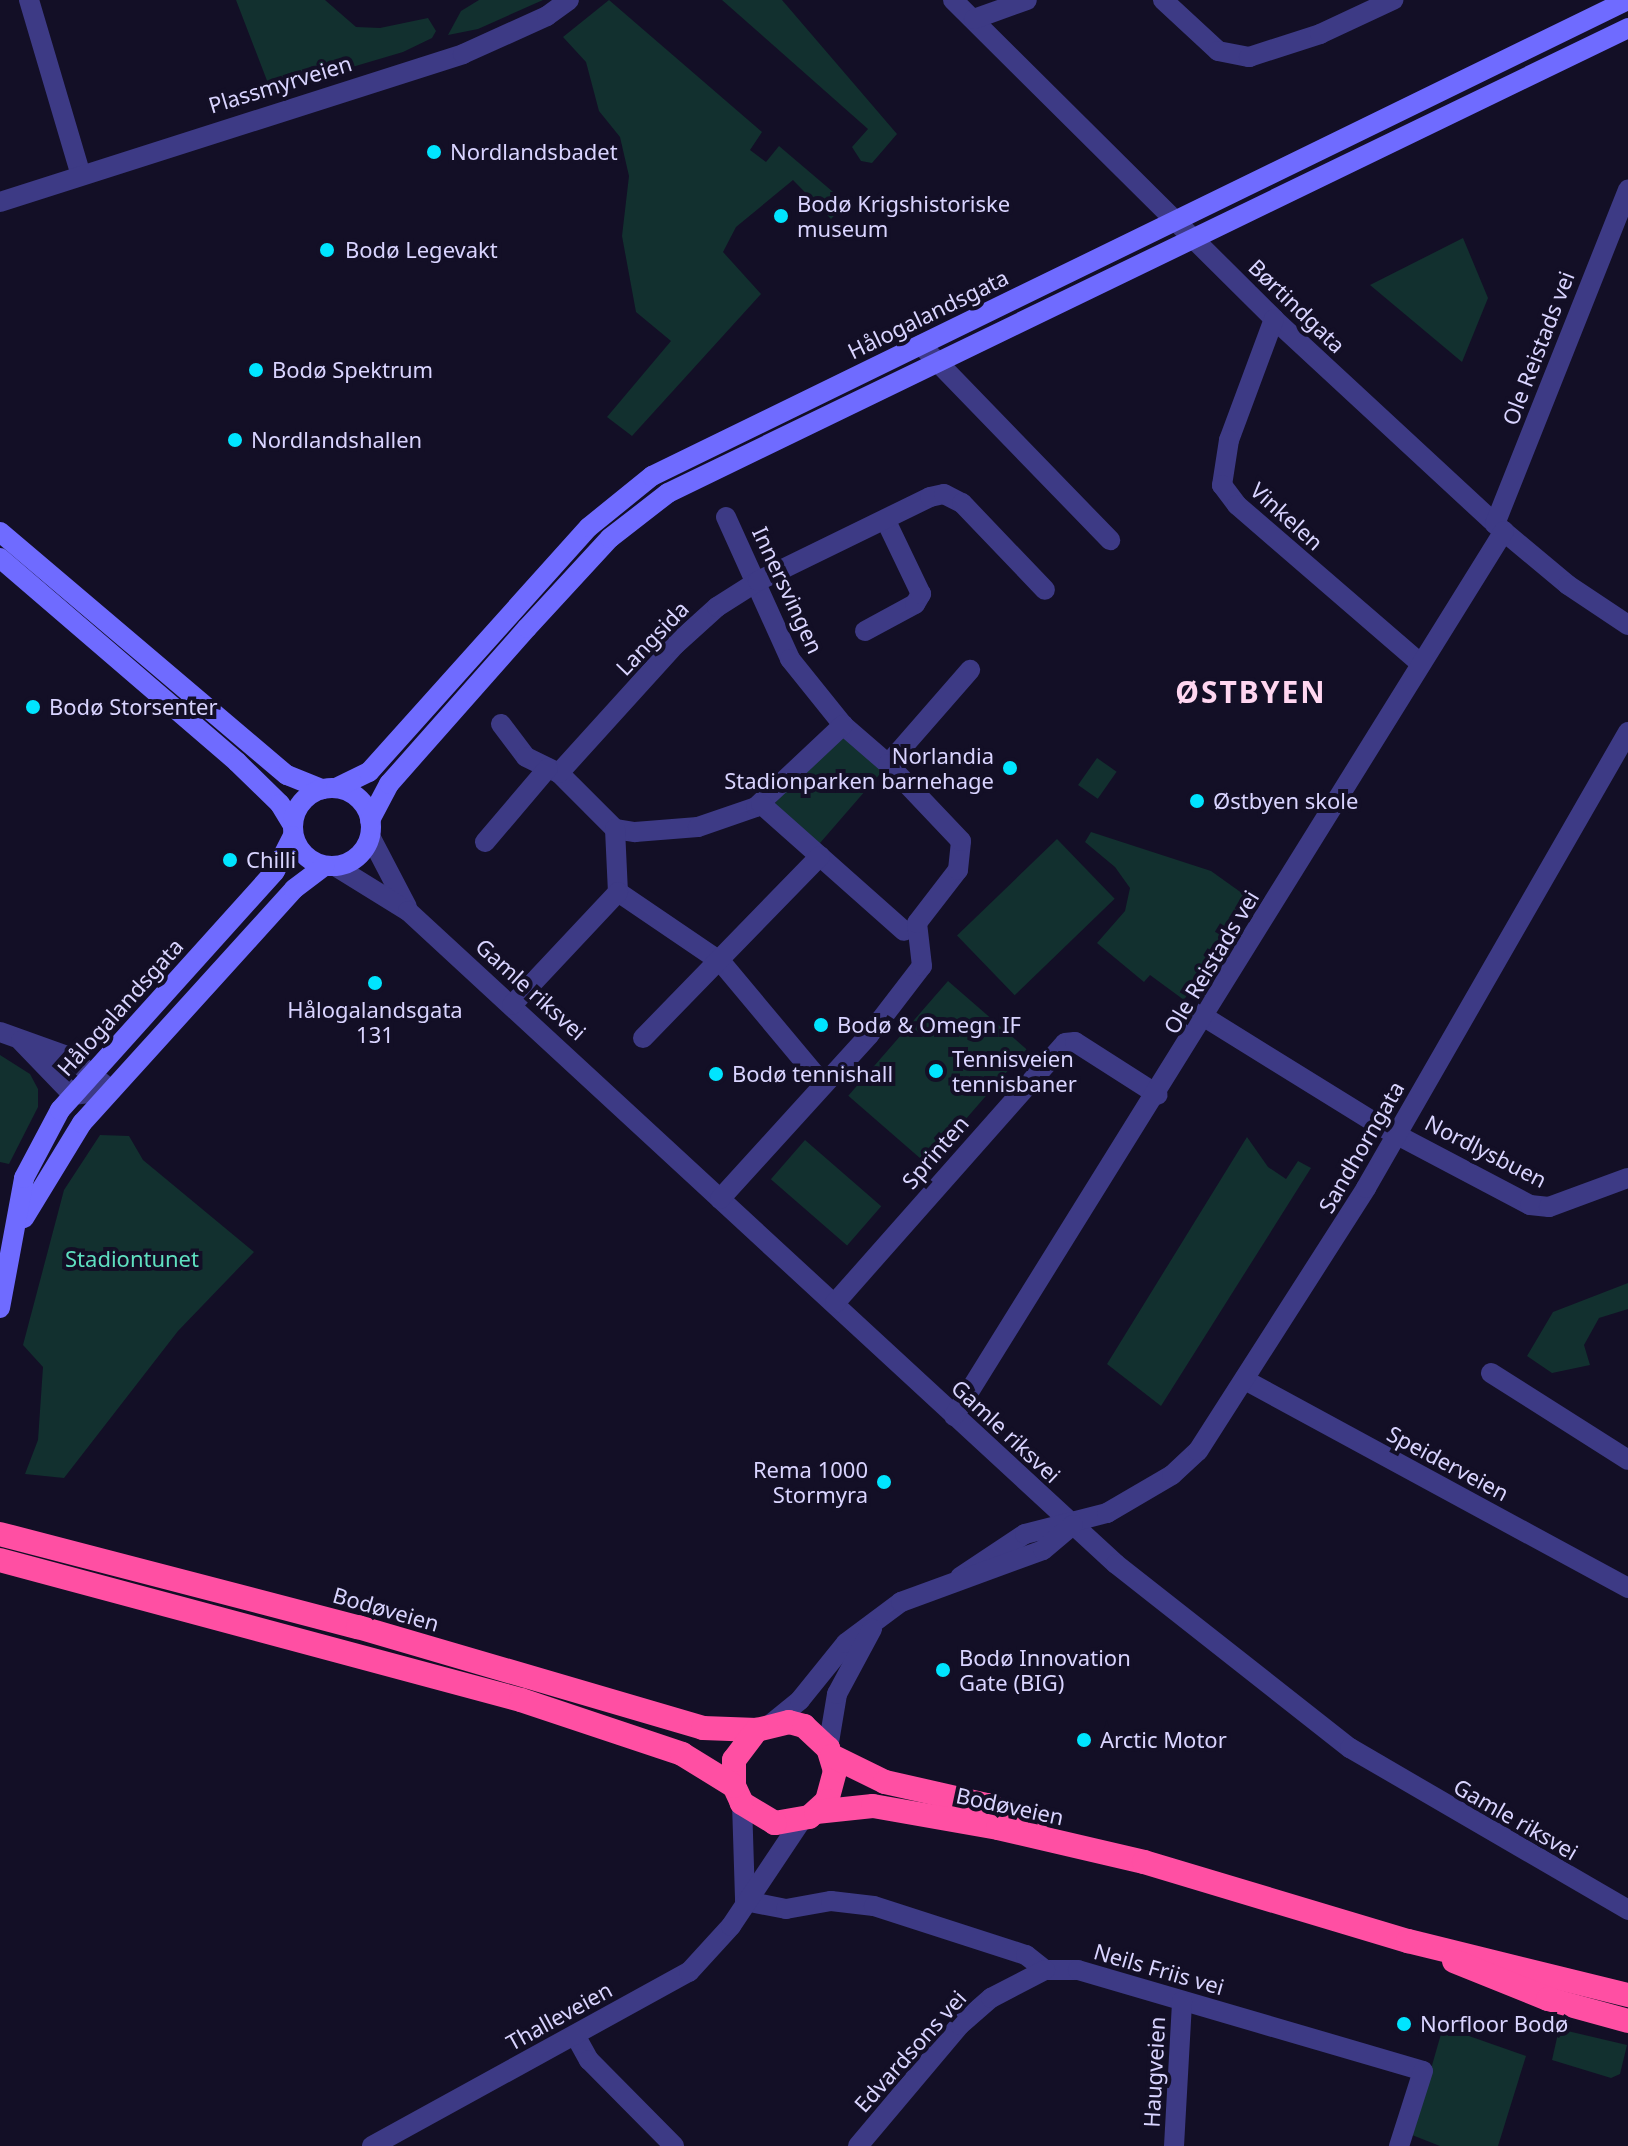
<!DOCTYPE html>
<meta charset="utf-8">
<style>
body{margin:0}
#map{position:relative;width:1628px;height:2146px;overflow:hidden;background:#130f26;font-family:"Noto Sans",sans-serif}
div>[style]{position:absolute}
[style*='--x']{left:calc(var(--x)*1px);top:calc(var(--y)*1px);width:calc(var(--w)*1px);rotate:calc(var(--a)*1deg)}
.green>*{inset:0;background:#12302f;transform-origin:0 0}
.street>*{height:20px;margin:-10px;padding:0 10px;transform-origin:10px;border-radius:10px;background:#3d3a85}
.secondary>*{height:20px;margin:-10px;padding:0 10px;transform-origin:10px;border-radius:10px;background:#6f6bff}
.secondary>.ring{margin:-10px;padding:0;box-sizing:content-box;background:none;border:20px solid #6f6bff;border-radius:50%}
.highway>*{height:24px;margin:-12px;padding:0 12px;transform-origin:12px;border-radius:12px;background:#ff4fa3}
.dots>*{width:22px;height:22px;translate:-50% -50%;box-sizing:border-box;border:4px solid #130f26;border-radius:50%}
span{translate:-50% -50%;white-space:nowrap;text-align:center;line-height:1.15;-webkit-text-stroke:8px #130f26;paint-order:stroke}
.street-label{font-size:22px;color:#d9d4ff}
.poi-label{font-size:22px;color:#d9d4ff}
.left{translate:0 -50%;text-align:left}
.right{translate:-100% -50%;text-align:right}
.park-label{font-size:22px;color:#5fe0c0}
.district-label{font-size:30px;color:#ffd6f0;font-weight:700;letter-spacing:2px}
</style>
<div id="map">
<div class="green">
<div style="clip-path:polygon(236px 0,325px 0,356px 27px,380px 28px,428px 18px,436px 31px,432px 38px,403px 52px,271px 91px)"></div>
<div style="clip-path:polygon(479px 0,543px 0,478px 29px,448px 35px,461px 11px)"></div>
<div style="clip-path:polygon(609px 0,762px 132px,750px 150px,766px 162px,779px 146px,846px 203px,831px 219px,793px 180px,736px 227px,723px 252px,761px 294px,632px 436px,607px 417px,671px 341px,636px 312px,622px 236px,629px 176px,620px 137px,599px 111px,586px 62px,563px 37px)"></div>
<div style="clip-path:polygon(722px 0,782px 0,897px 134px,872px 163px,861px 161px,852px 147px,868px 129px)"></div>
<div style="clip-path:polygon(1463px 238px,1488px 298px,1462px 362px,1370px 285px)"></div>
<div style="left:843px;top:725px;width:60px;height:114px;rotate:41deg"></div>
<div style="left:1097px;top:758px;width:24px;height:33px;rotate:35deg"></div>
<div style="clip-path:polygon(1091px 832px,1211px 871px,1246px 896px,1184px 1000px,1150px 975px,1144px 982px,1097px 943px,1125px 911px,1130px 888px,1115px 867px,1085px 842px)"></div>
<div style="left:1057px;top:839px;width:83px;height:139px;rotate:46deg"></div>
<div style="left:948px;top:981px;width:104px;height:152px;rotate:41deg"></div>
<div style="clip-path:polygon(0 1055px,30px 1074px,38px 1089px,38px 1107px,9px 1164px,0 1162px)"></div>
<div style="clip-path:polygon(100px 1135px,129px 1136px,143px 1160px,254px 1252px,178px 1331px,64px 1478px,25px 1474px,38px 1440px,43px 1367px,23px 1345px,64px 1190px)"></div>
<div style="clip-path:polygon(1247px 1137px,1268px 1167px,1286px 1179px,1298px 1161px,1311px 1168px,1161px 1406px,1107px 1364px)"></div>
<div style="left:805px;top:1140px;width:101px;height:52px;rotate:41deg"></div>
<div style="clip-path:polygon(1628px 1283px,1628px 1309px,1599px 1318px,1584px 1345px,1590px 1365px,1552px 1373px,1527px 1356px,1553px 1312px)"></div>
<div style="clip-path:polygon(1449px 2029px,1526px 2056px,1498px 2146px,1440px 2146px,1412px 2135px,1441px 2034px)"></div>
<div style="clip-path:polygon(1559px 2029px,1627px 2045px,1620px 2074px,1611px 2078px,1552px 2060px)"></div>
</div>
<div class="street">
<div style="--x:29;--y:0;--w:179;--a:73.5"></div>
<div style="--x:953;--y:0;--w:453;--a:44.8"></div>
<div style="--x:1274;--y:319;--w:301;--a:42.8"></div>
<div style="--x:1495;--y:524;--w:95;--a:39.9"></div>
<div style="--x:1568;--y:585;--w:72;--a:33.7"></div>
<div style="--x:1163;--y:0;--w:75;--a:42.8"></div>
<div style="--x:1218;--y:51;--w:32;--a:11"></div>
<div style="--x:1249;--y:57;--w:75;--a:-17.9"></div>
<div style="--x:1320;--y:34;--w:81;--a:-25"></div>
<div style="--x:974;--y:19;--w:56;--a:-19.7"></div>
<div style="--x:0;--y:202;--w:486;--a:-17.7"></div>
<div style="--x:463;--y:54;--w:92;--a:-24.3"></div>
<div style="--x:547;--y:16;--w:27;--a:-36"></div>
<div style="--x:1274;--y:319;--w:129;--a:110.4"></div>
<div style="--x:1229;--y:440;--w:46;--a:98.8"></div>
<div style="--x:1222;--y:485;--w:25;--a:53"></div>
<div style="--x:1237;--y:505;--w:240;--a:40.8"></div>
<div style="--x:921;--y:345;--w:272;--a:45.9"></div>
<div style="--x:726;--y:517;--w:156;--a:65.7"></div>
<div style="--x:790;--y:659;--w:85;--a:51.2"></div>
<div style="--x:843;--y:725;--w:60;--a:40.9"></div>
<div style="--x:888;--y:764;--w:125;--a:-48.9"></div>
<div style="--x:1495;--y:524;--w:360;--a:-68.3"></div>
<div style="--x:865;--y:631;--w:57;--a:-28.4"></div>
<div style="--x:915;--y:604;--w:12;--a:-59"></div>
<div style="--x:921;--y:594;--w:81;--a:-115.6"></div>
<div style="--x:501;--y:724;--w:41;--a:52.9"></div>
<div style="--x:526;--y:757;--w:37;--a:26"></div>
<div style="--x:559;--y:773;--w:79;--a:45"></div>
<div style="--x:615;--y:829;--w:20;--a:9"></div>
<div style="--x:635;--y:832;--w:63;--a:-4.5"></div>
<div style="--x:698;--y:827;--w:61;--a:-19"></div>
<div style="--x:756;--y:807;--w:120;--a:-43.3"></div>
<div style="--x:559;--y:773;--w:173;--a:-47.8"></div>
<div style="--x:675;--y:645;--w:57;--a:-42.1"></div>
<div style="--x:717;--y:607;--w:49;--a:-32.4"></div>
<div style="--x:758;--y:581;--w:191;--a:-26"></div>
<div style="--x:930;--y:497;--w:14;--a:-12"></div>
<div style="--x:944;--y:494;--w:20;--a:27"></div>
<div style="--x:962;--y:503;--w:120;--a:46.3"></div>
<div style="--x:761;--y:804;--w:191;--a:41.6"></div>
<div style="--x:615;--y:829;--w:63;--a:87.3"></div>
<div style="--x:618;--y:892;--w:125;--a:34.2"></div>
<div style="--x:721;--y:962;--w:159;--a:50.1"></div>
<div style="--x:370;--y:836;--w:80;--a:62.5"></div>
<div style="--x:485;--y:842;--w:97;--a:-49.6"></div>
<div style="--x:335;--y:866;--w:86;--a:31.7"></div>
<div style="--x:408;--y:911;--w:963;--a:42.69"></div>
<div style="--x:1116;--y:1564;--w:298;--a:38.2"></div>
<div style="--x:1350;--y:1748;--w:322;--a:30.2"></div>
<div style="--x:512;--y:1005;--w:155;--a:-46.8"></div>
<div style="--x:1206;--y:1018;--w:207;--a:31.8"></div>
<div style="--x:1382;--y:1127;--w:167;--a:27.8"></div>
<div style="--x:1530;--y:1205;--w:19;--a:6"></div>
<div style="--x:1549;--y:1207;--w:84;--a:-20.2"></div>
<div style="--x:0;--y:1032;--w:74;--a:19.7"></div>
<div style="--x:70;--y:1057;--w:53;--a:38.8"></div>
<div style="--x:643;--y:1038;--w:254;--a:-45.8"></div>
<div style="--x:21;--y:1041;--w:75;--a:46.1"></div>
<div style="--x:73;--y:1095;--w:38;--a:-7"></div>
<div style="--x:720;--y:1199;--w:222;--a:-47.7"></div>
<div style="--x:869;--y:1035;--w:87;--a:-52.5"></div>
<div style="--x:922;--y:966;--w:43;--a:-96.6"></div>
<div style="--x:917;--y:923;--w:67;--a:-52.3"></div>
<div style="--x:958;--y:870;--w:29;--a:-84"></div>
<div style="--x:961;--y:841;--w:106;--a:-133.5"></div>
<div style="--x:835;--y:1303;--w:347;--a:-48.5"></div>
<div style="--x:1065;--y:1043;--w:10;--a:-6"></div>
<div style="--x:1075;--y:1042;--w:98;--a:32.6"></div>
<div style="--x:1491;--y:1373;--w:162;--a:32.4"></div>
<div style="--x:1245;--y:1380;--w:436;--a:28.5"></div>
<div style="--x:954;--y:1416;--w:1042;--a:-58.14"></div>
<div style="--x:960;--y:1577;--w:78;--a:-33.5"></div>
<div style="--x:1025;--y:1534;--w:85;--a:-14.4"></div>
<div style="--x:1107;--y:1513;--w:75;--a:-30.3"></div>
<div style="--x:1172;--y:1475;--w:35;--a:-43"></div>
<div style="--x:1198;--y:1451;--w:312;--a:-57.4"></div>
<div style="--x:1366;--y:1188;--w:526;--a:-60.12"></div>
<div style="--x:772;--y:1723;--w:36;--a:-39"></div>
<div style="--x:800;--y:1700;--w:73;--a:-51.1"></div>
<div style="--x:846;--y:1643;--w:69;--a:-36.7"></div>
<div style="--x:901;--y:1602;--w:151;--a:-20.1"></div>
<div style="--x:1043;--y:1550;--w:39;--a:-40"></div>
<div style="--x:828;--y:1748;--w:55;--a:-80.5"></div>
<div style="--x:837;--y:1694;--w:74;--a:-61.7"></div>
<div style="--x:742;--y:1803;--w:98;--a:88.2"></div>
<div style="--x:745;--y:1901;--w:42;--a:11"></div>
<div style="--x:786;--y:1909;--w:46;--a:-10.1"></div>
<div style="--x:831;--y:1901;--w:43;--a:6.6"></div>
<div style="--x:874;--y:1906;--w:160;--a:17.9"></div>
<div style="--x:1026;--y:1955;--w:24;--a:38"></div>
<div style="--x:1045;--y:1970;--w:33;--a:0"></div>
<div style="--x:1078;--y:1970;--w:359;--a:16.3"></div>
<div style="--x:1423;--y:2071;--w:79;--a:107.7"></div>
<div style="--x:575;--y:2035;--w:29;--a:61"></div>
<div style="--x:589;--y:2060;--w:121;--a:45.3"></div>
<div style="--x:372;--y:2146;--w:362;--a:-28.8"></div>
<div style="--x:689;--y:1972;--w:62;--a:-47.6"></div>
<div style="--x:731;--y:1926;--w:126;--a:-56.3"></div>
<div style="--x:858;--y:2146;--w:158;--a:-49.9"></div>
<div style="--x:960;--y:2025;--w:41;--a:-41.1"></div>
<div style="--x:991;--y:1998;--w:61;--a:-27.4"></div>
<div style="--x:1174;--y:2146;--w:145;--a:-86.8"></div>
</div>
<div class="secondary">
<div style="--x:0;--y:532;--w:376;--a:40.3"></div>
<div style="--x:287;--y:775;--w:38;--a:22"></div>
<div style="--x:0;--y:558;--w:313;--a:40.7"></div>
<div style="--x:237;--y:762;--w:60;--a:44.3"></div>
<div style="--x:280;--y:804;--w:23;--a:59"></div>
<div class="ring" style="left:293px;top:788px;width:58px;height:58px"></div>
<div style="--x:336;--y:788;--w:37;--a:-26"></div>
<div style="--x:369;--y:772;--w:329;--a:-48.1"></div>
<div style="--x:589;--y:527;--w:81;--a:-39"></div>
<div style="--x:652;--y:476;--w:1086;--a:-26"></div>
<div style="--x:370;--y:820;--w:41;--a:-62.2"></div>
<div style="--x:389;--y:784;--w:208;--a:-48.5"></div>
<div style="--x:527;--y:628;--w:122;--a:-47.3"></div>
<div style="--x:610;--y:538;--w:73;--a:-37.8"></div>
<div style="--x:668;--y:493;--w:1067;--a:-25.84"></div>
<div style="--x:24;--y:1218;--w:111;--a:-58.6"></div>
<div style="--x:82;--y:1123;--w:316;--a:-47.8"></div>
<div style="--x:294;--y:889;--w:38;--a:-37"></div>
<div style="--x:0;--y:1308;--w:132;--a:-79.5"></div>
<div style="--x:24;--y:1178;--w:77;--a:-62.1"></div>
<div style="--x:60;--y:1110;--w:321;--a:-48"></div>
<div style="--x:275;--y:871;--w:39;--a:-63"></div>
</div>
<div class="highway">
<div style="--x:0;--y:1534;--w:370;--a:14.6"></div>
<div style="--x:358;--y:1627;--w:359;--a:16.3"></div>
<div style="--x:703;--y:1728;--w:54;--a:2.1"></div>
<div style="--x:757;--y:1730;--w:33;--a:-14"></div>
<div style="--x:789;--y:1722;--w:16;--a:15"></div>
<div style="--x:804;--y:1726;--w:33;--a:43"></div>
<div style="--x:828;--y:1748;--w:24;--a:73"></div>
<div style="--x:835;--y:1771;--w:31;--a:105"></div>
<div style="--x:827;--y:1801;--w:24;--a:138"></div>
<div style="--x:809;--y:1817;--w:35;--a:170"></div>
<div style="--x:775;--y:1823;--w:39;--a:-149"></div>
<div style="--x:742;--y:1803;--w:19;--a:-115"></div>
<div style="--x:734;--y:1786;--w:26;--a:-90"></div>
<div style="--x:734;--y:1760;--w:38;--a:-53"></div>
<div style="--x:0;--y:1560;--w:539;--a:15.04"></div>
<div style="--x:521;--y:1700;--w:170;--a:18.5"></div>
<div style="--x:682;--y:1754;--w:61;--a:31.6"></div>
<div style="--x:832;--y:1756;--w:59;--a:26.1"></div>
<div style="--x:885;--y:1782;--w:105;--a:12.7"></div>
<div style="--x:987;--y:1805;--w:52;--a:20.2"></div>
<div style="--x:816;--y:1812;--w:57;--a:-6"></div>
<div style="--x:873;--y:1806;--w:127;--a:10"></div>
<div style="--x:998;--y:1828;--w:150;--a:13.1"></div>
<div style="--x:1144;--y:1862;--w:276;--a:16.7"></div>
<div style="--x:1408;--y:1941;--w:227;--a:13.8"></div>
<div style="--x:1454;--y:1961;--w:101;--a:22"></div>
<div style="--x:1548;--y:1999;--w:83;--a:15.4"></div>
</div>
<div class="dots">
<div style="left:434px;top:152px;background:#00e5ff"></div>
<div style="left:781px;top:216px;background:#00e5ff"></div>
<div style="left:327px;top:250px;background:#00e5ff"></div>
<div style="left:256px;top:370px;background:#00e5ff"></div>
<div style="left:235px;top:440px;background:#00e5ff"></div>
<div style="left:33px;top:707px;background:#00e5ff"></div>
<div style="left:1010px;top:768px;background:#00e5ff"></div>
<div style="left:1197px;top:801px;background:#00e5ff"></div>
<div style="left:230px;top:860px;background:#00e5ff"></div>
<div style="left:375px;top:983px;background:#00e5ff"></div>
<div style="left:821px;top:1025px;background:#00e5ff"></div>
<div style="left:936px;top:1071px;background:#00e5ff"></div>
<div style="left:716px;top:1074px;background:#00e5ff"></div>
<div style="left:884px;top:1482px;background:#00e5ff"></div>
<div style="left:943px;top:1670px;background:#00e5ff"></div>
<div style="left:1084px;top:1740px;background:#00e5ff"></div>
<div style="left:1404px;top:2024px;background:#00e5ff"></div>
</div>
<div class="street-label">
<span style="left:280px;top:84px;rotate:-17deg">Plassmyrveien</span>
<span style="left:1297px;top:306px;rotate:44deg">Børtindgata</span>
<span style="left:928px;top:314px;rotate:-26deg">Hålogalandsgata</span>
<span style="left:1538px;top:348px;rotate:-69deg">Ole Reistads vei</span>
<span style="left:1287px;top:516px;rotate:42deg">Vinkelen</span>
<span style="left:788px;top:590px;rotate:65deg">Innersvingen</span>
<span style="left:652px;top:638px;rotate:-46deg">Langsida</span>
<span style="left:1211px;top:962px;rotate:-59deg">Ole Reistads vei</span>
<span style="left:531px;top:989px;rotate:42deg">Gamle riksvei</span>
<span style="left:120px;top:1007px;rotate:-48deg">Hålogalandsgata</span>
<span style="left:1361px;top:1147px;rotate:-60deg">Sandhorngata</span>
<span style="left:1486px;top:1151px;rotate:27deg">Nordlysbuen</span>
<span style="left:935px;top:1152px;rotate:-49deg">Sprinten</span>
<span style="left:1006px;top:1431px;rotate:43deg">Gamle riksvei</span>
<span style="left:1448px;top:1463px;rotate:28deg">Speiderveien</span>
<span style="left:386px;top:1609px;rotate:16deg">Bodøveien</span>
<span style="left:1010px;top:1806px;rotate:12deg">Bodøveien</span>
<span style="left:1516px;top:1819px;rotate:30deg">Gamle riksvei</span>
<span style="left:1159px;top:1969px;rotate:16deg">Neils Friis vei</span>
<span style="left:559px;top:2016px;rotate:-29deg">Thalleveien</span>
<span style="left:910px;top:2051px;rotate:-48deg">Edvardsons vei</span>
<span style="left:1154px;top:2072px;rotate:-87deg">Haugveien</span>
</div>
<div class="poi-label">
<span class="left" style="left:450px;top:152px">Nordlandsbadet</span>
<span class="left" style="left:797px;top:216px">Bodø Krigshistoriske<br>museum</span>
<span class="left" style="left:345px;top:250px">Bodø Legevakt</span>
<span class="left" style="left:272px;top:370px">Bodø Spektrum</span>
<span class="left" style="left:251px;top:440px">Nordlandshallen</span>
<span class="left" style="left:49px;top:707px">Bodø Storsenter</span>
<span class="right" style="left:994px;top:768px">Norlandia<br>Stadionparken barnehage</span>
<span class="left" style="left:1213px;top:801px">Østbyen skole</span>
<span class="left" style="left:246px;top:860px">Chilli</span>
<span style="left:375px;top:1022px">Hålogalandsgata<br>131</span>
<span class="left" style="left:837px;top:1025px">Bodø &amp; Omegn IF</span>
<span class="left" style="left:952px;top:1071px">Tennisveien<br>tennisbaner</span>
<span class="left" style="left:732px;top:1074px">Bodø tennishall</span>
<span class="right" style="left:868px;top:1482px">Rema 1000<br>Stormyra</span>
<span class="left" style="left:959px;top:1670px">Bodø Innovation<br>Gate (BIG)</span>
<span class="left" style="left:1100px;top:1740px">Arctic Motor</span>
<span class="left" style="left:1420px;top:2024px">Norfloor Bodø</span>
</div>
<div class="park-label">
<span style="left:132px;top:1259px">Stadiontunet</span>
</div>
<div class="district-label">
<span style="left:1251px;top:692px">ØSTBYEN</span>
</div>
</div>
